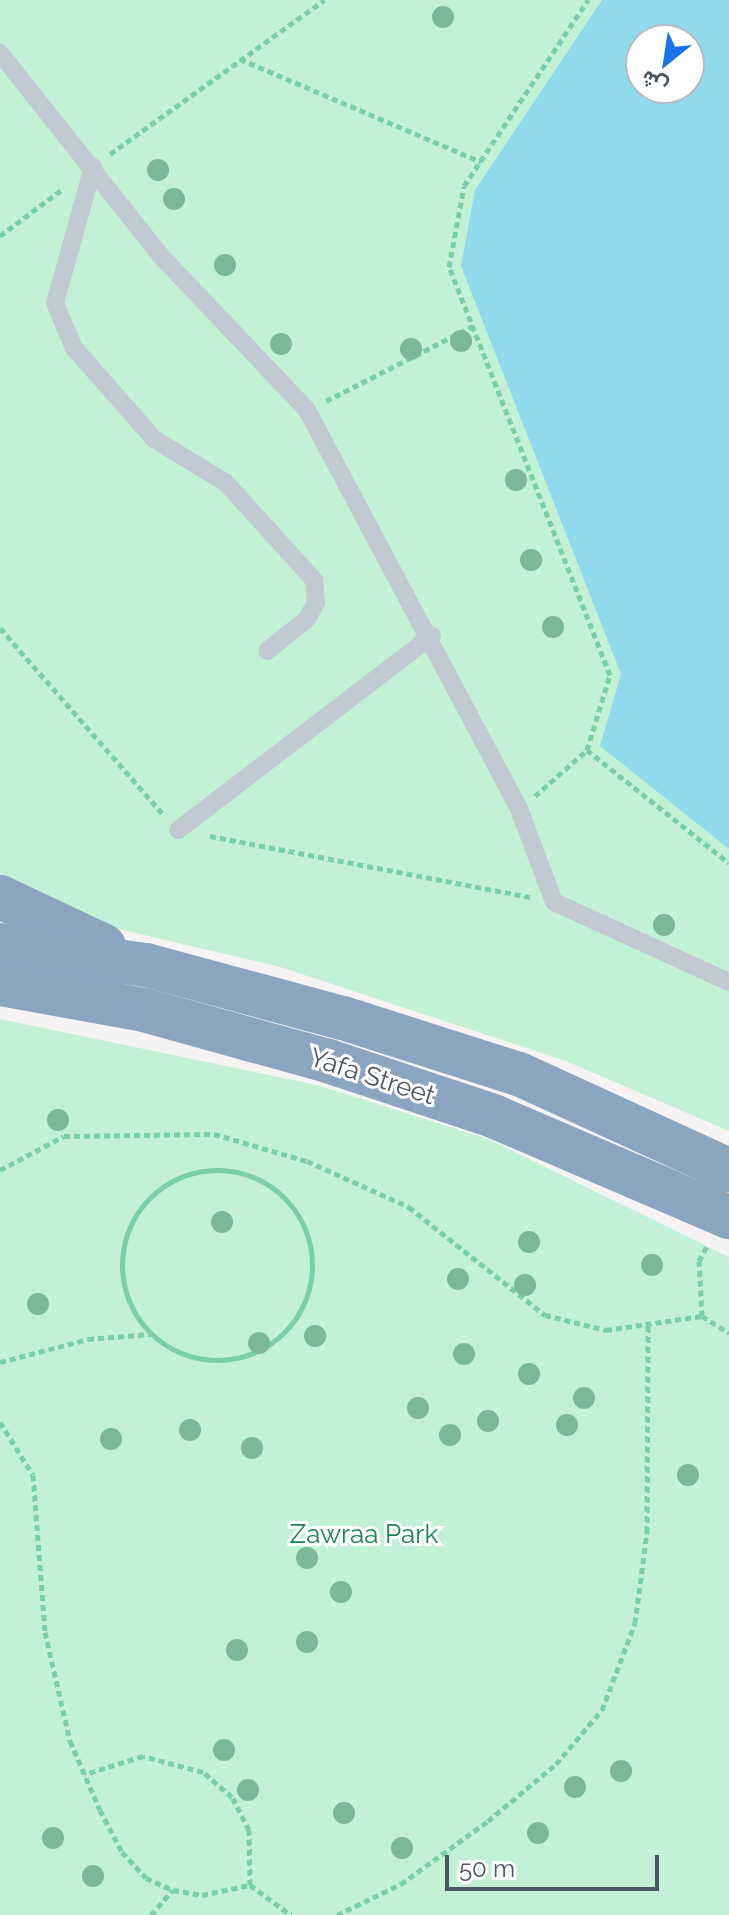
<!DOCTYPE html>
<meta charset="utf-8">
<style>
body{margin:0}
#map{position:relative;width:729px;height:1915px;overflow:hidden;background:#f5f3f3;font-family:Raleway,Vazirmatn,sans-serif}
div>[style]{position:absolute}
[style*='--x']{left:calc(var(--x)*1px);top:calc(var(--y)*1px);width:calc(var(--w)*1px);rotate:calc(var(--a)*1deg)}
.green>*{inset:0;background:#c3f1d5}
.water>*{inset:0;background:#90daee}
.path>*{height:5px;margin-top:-2.5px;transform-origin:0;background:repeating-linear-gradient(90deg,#7ad0a6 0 6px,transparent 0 10px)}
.path>.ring{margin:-2.5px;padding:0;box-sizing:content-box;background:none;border:5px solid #7ad0a6;border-radius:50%}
.service>*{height:18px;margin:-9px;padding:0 9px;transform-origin:9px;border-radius:9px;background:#c1cad2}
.motorway>*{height:44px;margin:-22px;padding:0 22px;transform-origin:22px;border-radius:22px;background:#8ba5c1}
.trees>*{width:22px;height:22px;margin:-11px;border-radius:50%;background:#7bb799}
span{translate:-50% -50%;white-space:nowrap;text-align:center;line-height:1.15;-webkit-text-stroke:6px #fff;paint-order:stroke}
.street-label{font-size:26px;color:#4a5661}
.park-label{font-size:26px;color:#17864f}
.north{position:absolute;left:625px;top:24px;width:80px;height:80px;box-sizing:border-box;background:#fff;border:2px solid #b7bbc0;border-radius:50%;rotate:210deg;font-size:22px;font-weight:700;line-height:32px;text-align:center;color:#4a5661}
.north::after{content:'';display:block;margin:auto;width:28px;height:36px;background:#1a73e8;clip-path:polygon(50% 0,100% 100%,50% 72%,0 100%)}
.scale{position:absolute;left:445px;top:1855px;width:214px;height:36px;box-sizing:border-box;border:4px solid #4a5661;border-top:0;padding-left:10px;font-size:24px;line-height:28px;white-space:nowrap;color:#4a5661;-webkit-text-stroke:6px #fff;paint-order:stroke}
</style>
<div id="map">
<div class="green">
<div style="clip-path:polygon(evenodd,0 0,729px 0,729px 1131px,566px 1061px,280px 967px,89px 922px,0 919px,0 0,641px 40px,689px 40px,689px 88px,641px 88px,641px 40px)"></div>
<div style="clip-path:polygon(0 1019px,317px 1085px,488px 1139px,729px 1257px,729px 1915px,0 1915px)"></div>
</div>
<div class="water">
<div style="clip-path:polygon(evenodd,602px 0,729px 0,729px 849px,600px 746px,621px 674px,461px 266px,475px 190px,602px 0,641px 40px,689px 40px,689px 88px,641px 88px,641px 40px)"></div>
</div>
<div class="path">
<div style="--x:240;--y:59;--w:262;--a:23.1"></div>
<div style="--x:110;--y:154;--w:264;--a:-35.7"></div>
<div style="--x:0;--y:236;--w:80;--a:-36.9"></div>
<div style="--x:326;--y:401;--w:165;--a:-27"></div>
<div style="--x:0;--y:628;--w:247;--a:48.8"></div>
<div style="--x:587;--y:750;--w:181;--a:38.5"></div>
<div style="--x:535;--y:796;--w:69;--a:-41.5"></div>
<div style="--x:587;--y:750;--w:78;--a:-73"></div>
<div style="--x:610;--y:675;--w:439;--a:-111.5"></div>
<div style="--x:449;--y:267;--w:82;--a:-79.5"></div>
<div style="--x:464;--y:186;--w:224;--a:-56.3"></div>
<div style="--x:210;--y:836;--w:326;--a:10.8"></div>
<div class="ring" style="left:122px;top:1170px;width:185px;height:185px"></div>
<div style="--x:0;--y:1170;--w:72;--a:-28"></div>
<div style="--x:64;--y:1136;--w:150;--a:-0.8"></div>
<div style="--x:214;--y:1134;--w:97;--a:16.2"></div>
<div style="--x:307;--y:1161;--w:112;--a:24.3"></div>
<div style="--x:409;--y:1207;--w:174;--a:38.5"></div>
<div style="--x:545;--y:1315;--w:63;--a:13.8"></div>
<div style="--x:606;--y:1330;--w:97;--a:-8.3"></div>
<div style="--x:702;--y:1316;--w:32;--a:32"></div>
<div style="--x:702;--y:1316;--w:55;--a:-93.1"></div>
<div style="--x:699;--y:1261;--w:17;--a:-62"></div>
<div style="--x:0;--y:1362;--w:91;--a:-14.6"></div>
<div style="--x:88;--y:1339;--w:63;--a:-4.5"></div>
<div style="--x:0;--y:1422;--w:62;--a:58.1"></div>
<div style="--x:33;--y:1475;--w:157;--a:85.6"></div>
<div style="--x:45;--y:1632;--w:112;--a:77.1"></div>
<div style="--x:70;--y:1741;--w:75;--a:66.5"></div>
<div style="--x:100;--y:1810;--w:47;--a:62.4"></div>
<div style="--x:122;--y:1852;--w:35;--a:47"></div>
<div style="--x:146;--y:1878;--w:30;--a:24"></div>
<div style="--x:173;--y:1890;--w:29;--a:10"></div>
<div style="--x:202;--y:1895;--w:49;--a:-11.8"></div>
<div style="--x:250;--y:1885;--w:55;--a:-91"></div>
<div style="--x:249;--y:1830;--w:37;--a:-117"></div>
<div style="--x:232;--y:1797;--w:38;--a:-139"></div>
<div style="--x:203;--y:1772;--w:62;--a:-165.1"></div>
<div style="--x:143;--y:1756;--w:61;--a:162.8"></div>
<div style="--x:250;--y:1885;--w:51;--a:36.2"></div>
<div style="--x:151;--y:1915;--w:33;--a:-49"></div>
<div style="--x:337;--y:1915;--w:71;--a:-25.8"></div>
<div style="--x:401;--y:1884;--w:107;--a:-35.9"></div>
<div style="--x:488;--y:1821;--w:89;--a:-40"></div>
<div style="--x:556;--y:1764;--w:71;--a:-49.6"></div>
<div style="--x:602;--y:1710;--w:93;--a:-69.2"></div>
<div style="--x:635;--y:1623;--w:92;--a:-82.5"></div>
<div style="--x:647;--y:1532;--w:208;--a:-89.7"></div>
</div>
<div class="service">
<div style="--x:0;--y:53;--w:258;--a:51.6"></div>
<div style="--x:160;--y:255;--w:214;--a:46.5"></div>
<div style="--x:307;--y:410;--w:452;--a:62"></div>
<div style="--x:519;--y:809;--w:99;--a:69.4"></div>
<div style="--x:554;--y:902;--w:192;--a:24.6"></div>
<div style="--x:93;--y:167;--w:141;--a:105.6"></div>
<div style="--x:55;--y:303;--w:49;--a:67.1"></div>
<div style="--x:74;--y:348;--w:121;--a:48.7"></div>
<div style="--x:154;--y:439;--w:84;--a:31.4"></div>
<div style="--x:226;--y:483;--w:131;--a:47.8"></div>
<div style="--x:314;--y:580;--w:22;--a:85"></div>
<div style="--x:316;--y:602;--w:19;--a:118"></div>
<div style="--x:307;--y:619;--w:51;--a:141.3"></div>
<div style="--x:178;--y:830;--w:320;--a:-37.4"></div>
</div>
<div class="motorway">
<div style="--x:0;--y:897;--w:115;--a:25.2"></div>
<div style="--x:0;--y:945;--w:147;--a:7.8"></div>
<div style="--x:146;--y:965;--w:204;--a:15.1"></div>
<div style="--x:343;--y:1018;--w:185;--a:17.7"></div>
<div style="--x:519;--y:1074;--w:231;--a:24.6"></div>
<div style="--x:0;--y:984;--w:146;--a:10.2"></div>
<div style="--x:144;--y:1010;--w:191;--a:15.5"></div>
<div style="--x:328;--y:1061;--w:174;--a:18.4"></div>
<div style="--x:493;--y:1116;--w:257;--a:23.2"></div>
</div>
<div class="trees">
<div style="left:443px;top:17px"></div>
<div style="left:158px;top:170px"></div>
<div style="left:174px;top:199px"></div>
<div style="left:225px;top:265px"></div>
<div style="left:461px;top:341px"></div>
<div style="left:281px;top:344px"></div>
<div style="left:411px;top:349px"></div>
<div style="left:516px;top:480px"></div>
<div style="left:531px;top:560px"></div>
<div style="left:553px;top:627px"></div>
<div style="left:664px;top:925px"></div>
<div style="left:58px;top:1120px"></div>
<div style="left:222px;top:1222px"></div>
<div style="left:529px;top:1242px"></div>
<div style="left:652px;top:1265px"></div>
<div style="left:458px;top:1279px"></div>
<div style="left:525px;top:1285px"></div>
<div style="left:38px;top:1304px"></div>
<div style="left:315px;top:1336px"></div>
<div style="left:259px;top:1343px"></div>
<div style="left:464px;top:1354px"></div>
<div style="left:529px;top:1374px"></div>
<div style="left:584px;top:1398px"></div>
<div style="left:418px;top:1408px"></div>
<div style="left:488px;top:1421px"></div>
<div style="left:567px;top:1425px"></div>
<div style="left:190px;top:1430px"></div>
<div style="left:450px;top:1435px"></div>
<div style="left:111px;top:1439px"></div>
<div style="left:252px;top:1448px"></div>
<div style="left:688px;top:1475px"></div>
<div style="left:307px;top:1558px"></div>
<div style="left:341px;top:1592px"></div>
<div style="left:307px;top:1642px"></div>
<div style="left:237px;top:1650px"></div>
<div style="left:224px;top:1750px"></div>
<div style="left:621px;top:1771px"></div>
<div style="left:575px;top:1787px"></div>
<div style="left:248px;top:1790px"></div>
<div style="left:344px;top:1813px"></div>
<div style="left:538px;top:1833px"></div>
<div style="left:53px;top:1838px"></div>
<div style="left:402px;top:1848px"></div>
<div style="left:93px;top:1876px"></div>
</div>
<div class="street-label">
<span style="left:372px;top:1077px;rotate:18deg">Yafa Street</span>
</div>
<div class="park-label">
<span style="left:364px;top:1535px">Zawraa Park</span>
</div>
<div class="north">ش</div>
<div class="scale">50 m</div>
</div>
